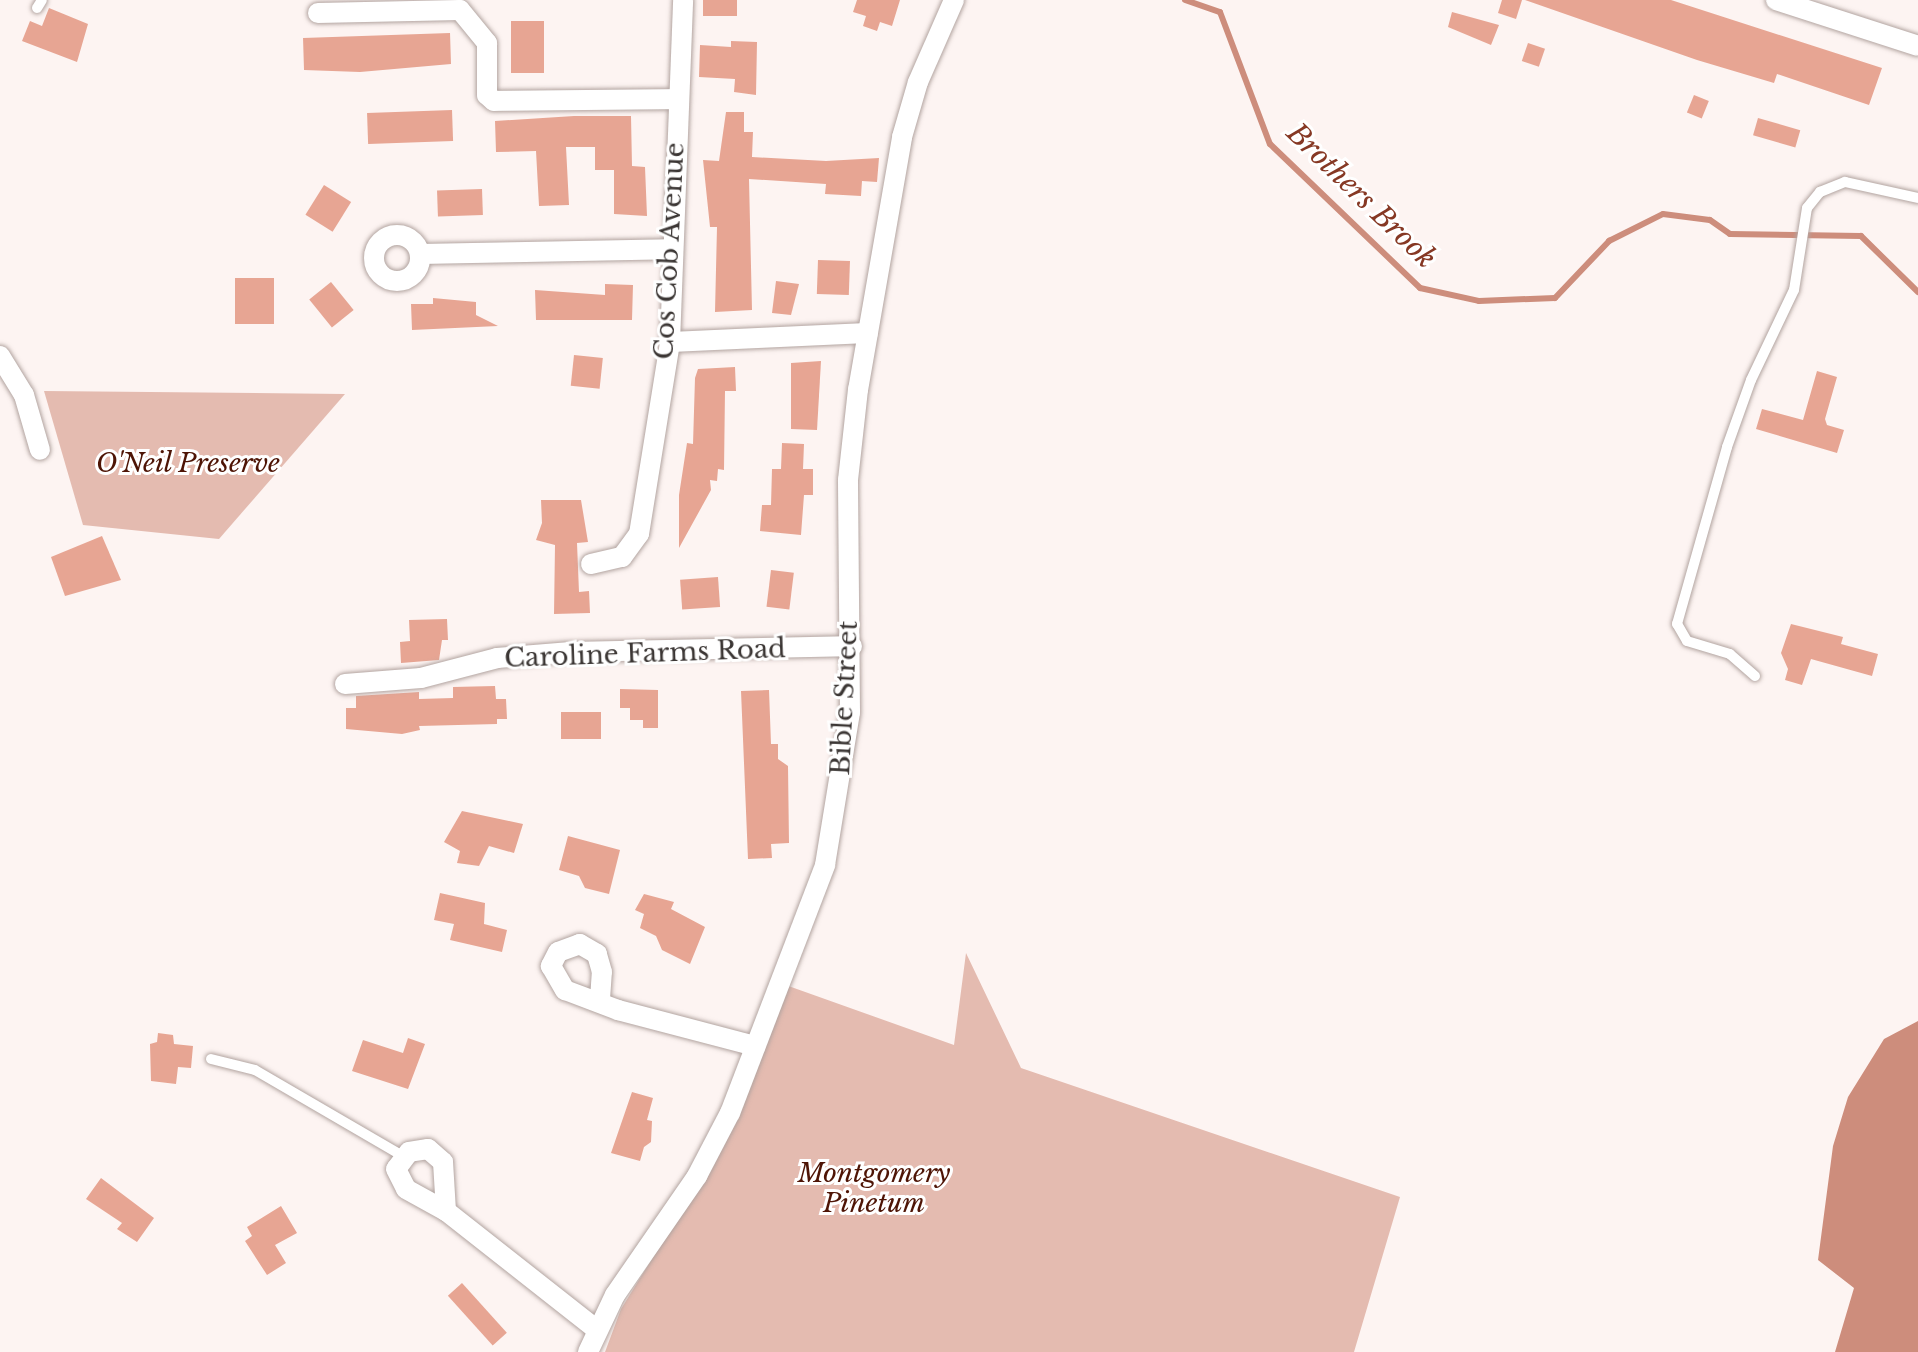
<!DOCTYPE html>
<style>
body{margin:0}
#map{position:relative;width:1918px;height:1352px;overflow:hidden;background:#fdf4f2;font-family:"Libre Baskerville",serif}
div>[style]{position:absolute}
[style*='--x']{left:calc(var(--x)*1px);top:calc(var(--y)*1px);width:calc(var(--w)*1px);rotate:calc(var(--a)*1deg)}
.green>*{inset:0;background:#e4bbb0}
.water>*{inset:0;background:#cd8d7c}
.stream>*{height:6px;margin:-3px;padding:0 3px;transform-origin:3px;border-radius:3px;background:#cd8d7c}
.building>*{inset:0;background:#e7a593;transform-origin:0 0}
.roads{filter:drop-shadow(0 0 2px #b2a4a0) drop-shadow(0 0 2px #b2a4a0)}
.lane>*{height:10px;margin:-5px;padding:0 5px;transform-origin:5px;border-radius:5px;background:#fff}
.street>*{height:20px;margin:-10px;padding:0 10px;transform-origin:10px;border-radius:10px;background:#fff}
.street>.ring{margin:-10px;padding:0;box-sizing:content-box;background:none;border:20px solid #fff;border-radius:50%}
span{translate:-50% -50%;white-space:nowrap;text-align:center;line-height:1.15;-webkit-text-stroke:6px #fff;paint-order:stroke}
.street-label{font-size:26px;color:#3b3634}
.park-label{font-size:26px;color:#4e1405;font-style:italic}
.water-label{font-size:28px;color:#863824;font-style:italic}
</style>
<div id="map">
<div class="green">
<div style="clip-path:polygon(44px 391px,345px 394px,219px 539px,83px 525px)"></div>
<div style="clip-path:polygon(966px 953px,1021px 1068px,1400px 1197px,1354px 1352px,605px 1352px,621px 1309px,702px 1178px,780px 983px,954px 1045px)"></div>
</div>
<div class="water">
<div style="clip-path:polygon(1918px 1021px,1918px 1352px,1835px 1352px,1854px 1288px,1818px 1260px,1833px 1146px,1848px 1097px,1884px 1039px)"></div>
</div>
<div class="stream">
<div style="--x:1185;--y:0;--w:37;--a:19"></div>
<div style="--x:1220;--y:12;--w:141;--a:69.3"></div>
<div style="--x:1270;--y:144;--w:208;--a:43.8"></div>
<div style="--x:1420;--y:288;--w:60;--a:12.4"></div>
<div style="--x:1479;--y:301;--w:76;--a:-2.3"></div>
<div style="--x:1555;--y:298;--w:79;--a:-46.5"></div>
<div style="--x:1609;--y:241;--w:60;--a:-26.6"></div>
<div style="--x:1663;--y:214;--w:47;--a:7.3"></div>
<div style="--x:1710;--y:220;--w:24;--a:35"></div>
<div style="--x:1730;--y:234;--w:131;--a:0.9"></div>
<div style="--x:1861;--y:236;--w:80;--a:44.5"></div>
</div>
<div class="building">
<div style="left:703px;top:0;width:34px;height:16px"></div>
<div style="clip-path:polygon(857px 0,900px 0,892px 26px,880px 22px,877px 31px,863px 26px,866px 16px,853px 12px)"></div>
<div style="clip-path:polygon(1502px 0,1522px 0,1516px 19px,1498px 13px)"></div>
<div style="clip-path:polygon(1525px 0,1671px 0,1882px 68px,1869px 105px,1777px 74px,1774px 83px,1697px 60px)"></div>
<div style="clip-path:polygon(49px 8px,88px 24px,77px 62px,22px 41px,30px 21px,42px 26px)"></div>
<div style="clip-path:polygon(1452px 12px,1499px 25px,1491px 45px,1448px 27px)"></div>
<div style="left:544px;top:21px;width:52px;height:33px;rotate:90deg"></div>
<div style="clip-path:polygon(450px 33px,451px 64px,360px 72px,304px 70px,303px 38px)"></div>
<div style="clip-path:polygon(731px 41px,757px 42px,756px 95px,734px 92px,735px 79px,699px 77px,700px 45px,731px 47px)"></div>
<div style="left:1528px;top:43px;width:18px;height:19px;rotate:19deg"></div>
<div style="left:1694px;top:95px;width:16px;height:19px;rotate:22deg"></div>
<div style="left:452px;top:110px;width:31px;height:85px;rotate:88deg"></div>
<div style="clip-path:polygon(726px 112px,744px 112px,744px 132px,753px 132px,752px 157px,826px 161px,879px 158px,877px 182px,862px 181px,861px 196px,825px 194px,826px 184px,749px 179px,752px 310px,715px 312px,717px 227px,710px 227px,703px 160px,719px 161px)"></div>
<div style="clip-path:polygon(574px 116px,631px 116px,632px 166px,645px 167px,647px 216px,614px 214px,614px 170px,595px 170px,595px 147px,566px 147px,569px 205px,539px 206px,536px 151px,496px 152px,495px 121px)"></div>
<div style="left:1758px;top:118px;width:44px;height:18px;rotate:16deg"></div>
<div style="left:324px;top:185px;width:32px;height:35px;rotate:32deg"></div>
<div style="left:482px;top:189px;width:26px;height:45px;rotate:88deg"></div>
<div style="left:818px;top:260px;width:32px;height:34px;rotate:2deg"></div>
<div style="left:274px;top:278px;width:46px;height:39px;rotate:90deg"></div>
<div style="clip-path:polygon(776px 281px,799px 284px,791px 315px,772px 313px)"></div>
<div style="left:331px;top:282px;width:36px;height:28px;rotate:51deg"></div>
<div style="clip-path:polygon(605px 284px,633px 285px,632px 320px,536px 320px,535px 290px,605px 295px)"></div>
<div style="clip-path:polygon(433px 298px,476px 302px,476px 315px,498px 326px,412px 330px,411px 304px,433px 304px)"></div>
<div style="left:574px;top:355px;width:29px;height:31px;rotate:6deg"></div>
<div style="clip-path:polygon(821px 361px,817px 430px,791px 429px,791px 363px)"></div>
<div style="clip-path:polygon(735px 367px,736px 391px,725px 391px,724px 470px,718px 469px,717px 481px,710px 480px,711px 490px,679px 548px,679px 495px,687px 443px,693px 444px,695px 378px,698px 369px)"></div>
<div style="clip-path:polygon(1817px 371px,1837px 377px,1825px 419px,1827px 425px,1844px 430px,1837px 453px,1756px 429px,1762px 409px,1803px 420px)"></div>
<div style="clip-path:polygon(782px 443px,804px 444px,803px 469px,813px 469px,813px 495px,804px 495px,801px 535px,760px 531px,762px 505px,771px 505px,772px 469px,781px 469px)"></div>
<div style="clip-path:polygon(541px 500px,581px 500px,588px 542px,577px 543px,579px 592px,589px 591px,590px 613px,554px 614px,555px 545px,536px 540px,542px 523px)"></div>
<div style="clip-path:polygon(102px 536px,121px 580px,65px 596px,51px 557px)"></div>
<div style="left:771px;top:570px;width:23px;height:37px;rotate:7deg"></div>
<div style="left:718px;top:577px;width:30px;height:38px;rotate:86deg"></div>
<div style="clip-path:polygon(447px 619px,448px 640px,442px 640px,439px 660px,401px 663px,400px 642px,410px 641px,409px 620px)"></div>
<div style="clip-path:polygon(1791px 624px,1843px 637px,1841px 644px,1878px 654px,1872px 676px,1811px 659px,1802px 685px,1785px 680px,1788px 669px,1781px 653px)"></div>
<div style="clip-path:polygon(495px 686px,496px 699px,506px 699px,507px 719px,497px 719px,497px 724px,419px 726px,420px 730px,402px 734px,346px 729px,346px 708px,356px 708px,356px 696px,419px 692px,419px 699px,453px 698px,453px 687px)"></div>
<div style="clip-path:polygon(620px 689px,658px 690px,658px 728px,643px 728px,643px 720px,630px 720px,630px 708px,620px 708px)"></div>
<div style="clip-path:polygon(769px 690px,771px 744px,778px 744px,778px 759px,788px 766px,789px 843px,771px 844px,772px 858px,748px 859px,741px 691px)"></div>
<div style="left:561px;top:712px;width:40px;height:27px"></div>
<div style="clip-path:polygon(462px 811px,523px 824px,514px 853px,489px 846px,479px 866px,457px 863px,460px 851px,444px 842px)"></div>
<div style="clip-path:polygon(568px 836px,620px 850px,609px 894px,585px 888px,579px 876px,559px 870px)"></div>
<div style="clip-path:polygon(440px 893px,485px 903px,484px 924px,507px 930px,502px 952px,450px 940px,454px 924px,434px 920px)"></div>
<div style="clip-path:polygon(644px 894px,674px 902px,671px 909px,705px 927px,690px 964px,662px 950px,656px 936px,640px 928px,644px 914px,635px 910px)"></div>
<div style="clip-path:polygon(158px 1033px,173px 1035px,174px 1044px,193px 1046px,191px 1068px,178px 1067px,176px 1084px,151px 1081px,150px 1044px,157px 1042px)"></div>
<div style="clip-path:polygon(408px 1038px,425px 1044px,408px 1089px,352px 1071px,363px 1040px,403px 1053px)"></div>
<div style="clip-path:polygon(632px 1092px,653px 1098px,647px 1120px,652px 1121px,651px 1142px,644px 1147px,640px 1161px,611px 1153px)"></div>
<div style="clip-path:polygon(101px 1178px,154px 1218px,137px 1242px,117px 1229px,122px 1223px,86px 1199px)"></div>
<div style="clip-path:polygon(281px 1206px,297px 1233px,275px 1245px,286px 1263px,267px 1275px,245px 1241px,252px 1236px,247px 1227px)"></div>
<div style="left:462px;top:1283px;width:67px;height:19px;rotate:48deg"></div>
</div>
<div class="roads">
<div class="lane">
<div style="--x:37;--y:8;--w:9;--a:-58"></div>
<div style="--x:1755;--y:676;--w:33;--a:-139"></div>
<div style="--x:1730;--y:654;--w:45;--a:-163.2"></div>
<div style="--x:1687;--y:641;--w:20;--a:-120"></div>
<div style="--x:1677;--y:624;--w:184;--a:-74.2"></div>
<div style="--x:1727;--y:447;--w:71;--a:-70.3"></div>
<div style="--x:1751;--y:380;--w:100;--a:-64.5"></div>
<div style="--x:1794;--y:290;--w:83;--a:-81"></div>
<div style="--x:1807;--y:208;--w:21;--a:-51"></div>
<div style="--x:1820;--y:192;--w:27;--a:-22"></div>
<div style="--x:1845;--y:182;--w:75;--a:12.4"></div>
<div style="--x:211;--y:1059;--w:45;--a:14"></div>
<div style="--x:255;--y:1070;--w:171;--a:30.2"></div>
</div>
<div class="street">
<div style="--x:1776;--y:0;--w:149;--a:17.9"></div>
<div style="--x:318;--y:13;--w:142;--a:-1.2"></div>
<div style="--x:460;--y:10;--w:43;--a:50.7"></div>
<div style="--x:487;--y:43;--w:52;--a:90"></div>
<div style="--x:487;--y:95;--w:9;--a:41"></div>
<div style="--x:494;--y:101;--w:183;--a:-0.6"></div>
<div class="ring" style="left:374px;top:235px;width:26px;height:26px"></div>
<div style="--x:420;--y:254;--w:250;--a:-1.1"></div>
<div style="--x:670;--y:342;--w:198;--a:-2.6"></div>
<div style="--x:0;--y:356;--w:46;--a:58.4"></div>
<div style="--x:24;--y:395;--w:57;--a:73.8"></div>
<div style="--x:591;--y:564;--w:32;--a:-13"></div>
<div style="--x:622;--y:557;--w:29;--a:-54"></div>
<div style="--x:639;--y:534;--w:194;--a:-80.8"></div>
<div style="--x:670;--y:342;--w:342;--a:-87.8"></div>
<div style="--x:345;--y:684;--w:76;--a:-4.5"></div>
<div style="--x:421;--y:678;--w:79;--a:-14.7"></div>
<div style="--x:497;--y:658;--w:74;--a:-4.6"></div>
<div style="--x:571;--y:652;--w:281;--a:-1.2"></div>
<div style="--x:600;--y:999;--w:27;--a:-86"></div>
<div style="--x:602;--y:972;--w:19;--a:-106"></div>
<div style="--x:597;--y:954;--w:20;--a:-150"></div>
<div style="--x:580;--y:944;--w:23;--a:160"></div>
<div style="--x:558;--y:952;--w:16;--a:117"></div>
<div style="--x:551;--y:966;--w:28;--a:60"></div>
<div style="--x:565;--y:990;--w:57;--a:20.7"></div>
<div style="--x:618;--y:1010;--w:142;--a:14.7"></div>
<div style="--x:446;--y:1211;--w:49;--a:-93.5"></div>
<div style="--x:443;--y:1162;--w:20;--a:-139"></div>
<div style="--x:428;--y:1149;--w:19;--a:171"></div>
<div style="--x:409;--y:1152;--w:21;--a:127"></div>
<div style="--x:396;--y:1169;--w:22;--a:63"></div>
<div style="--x:406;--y:1189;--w:46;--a:28.8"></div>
<div style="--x:446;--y:1211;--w:192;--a:38.2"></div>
<div style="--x:588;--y:1352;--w:63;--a:-64.7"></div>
<div style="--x:615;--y:1295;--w:145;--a:-55.4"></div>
<div style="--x:697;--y:1176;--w:71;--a:-62.4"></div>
<div style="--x:730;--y:1113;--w:266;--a:-69"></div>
<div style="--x:825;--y:865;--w:155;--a:-80.7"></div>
<div style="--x:850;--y:712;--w:232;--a:-90.5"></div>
<div style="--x:848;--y:480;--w:91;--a:-83.7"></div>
<div style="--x:858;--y:390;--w:257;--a:-80.1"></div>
<div style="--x:902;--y:137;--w:57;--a:-73.8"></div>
<div style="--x:918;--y:82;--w:90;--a:-66.3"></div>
</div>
</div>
<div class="street-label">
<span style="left:670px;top:251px;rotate:-87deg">Cos Cob Avenue</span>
<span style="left:645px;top:654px;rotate:-2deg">Caroline Farms Road</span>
<span style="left:845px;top:698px;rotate:-87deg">Bible Street</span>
</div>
<div class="park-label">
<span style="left:188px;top:464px">O'Neil Preserve</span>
<span style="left:874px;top:1189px">Montgomery<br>Pinetum</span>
</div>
<div class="water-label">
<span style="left:1361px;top:196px;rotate:44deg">Brothers Brook</span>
</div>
</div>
